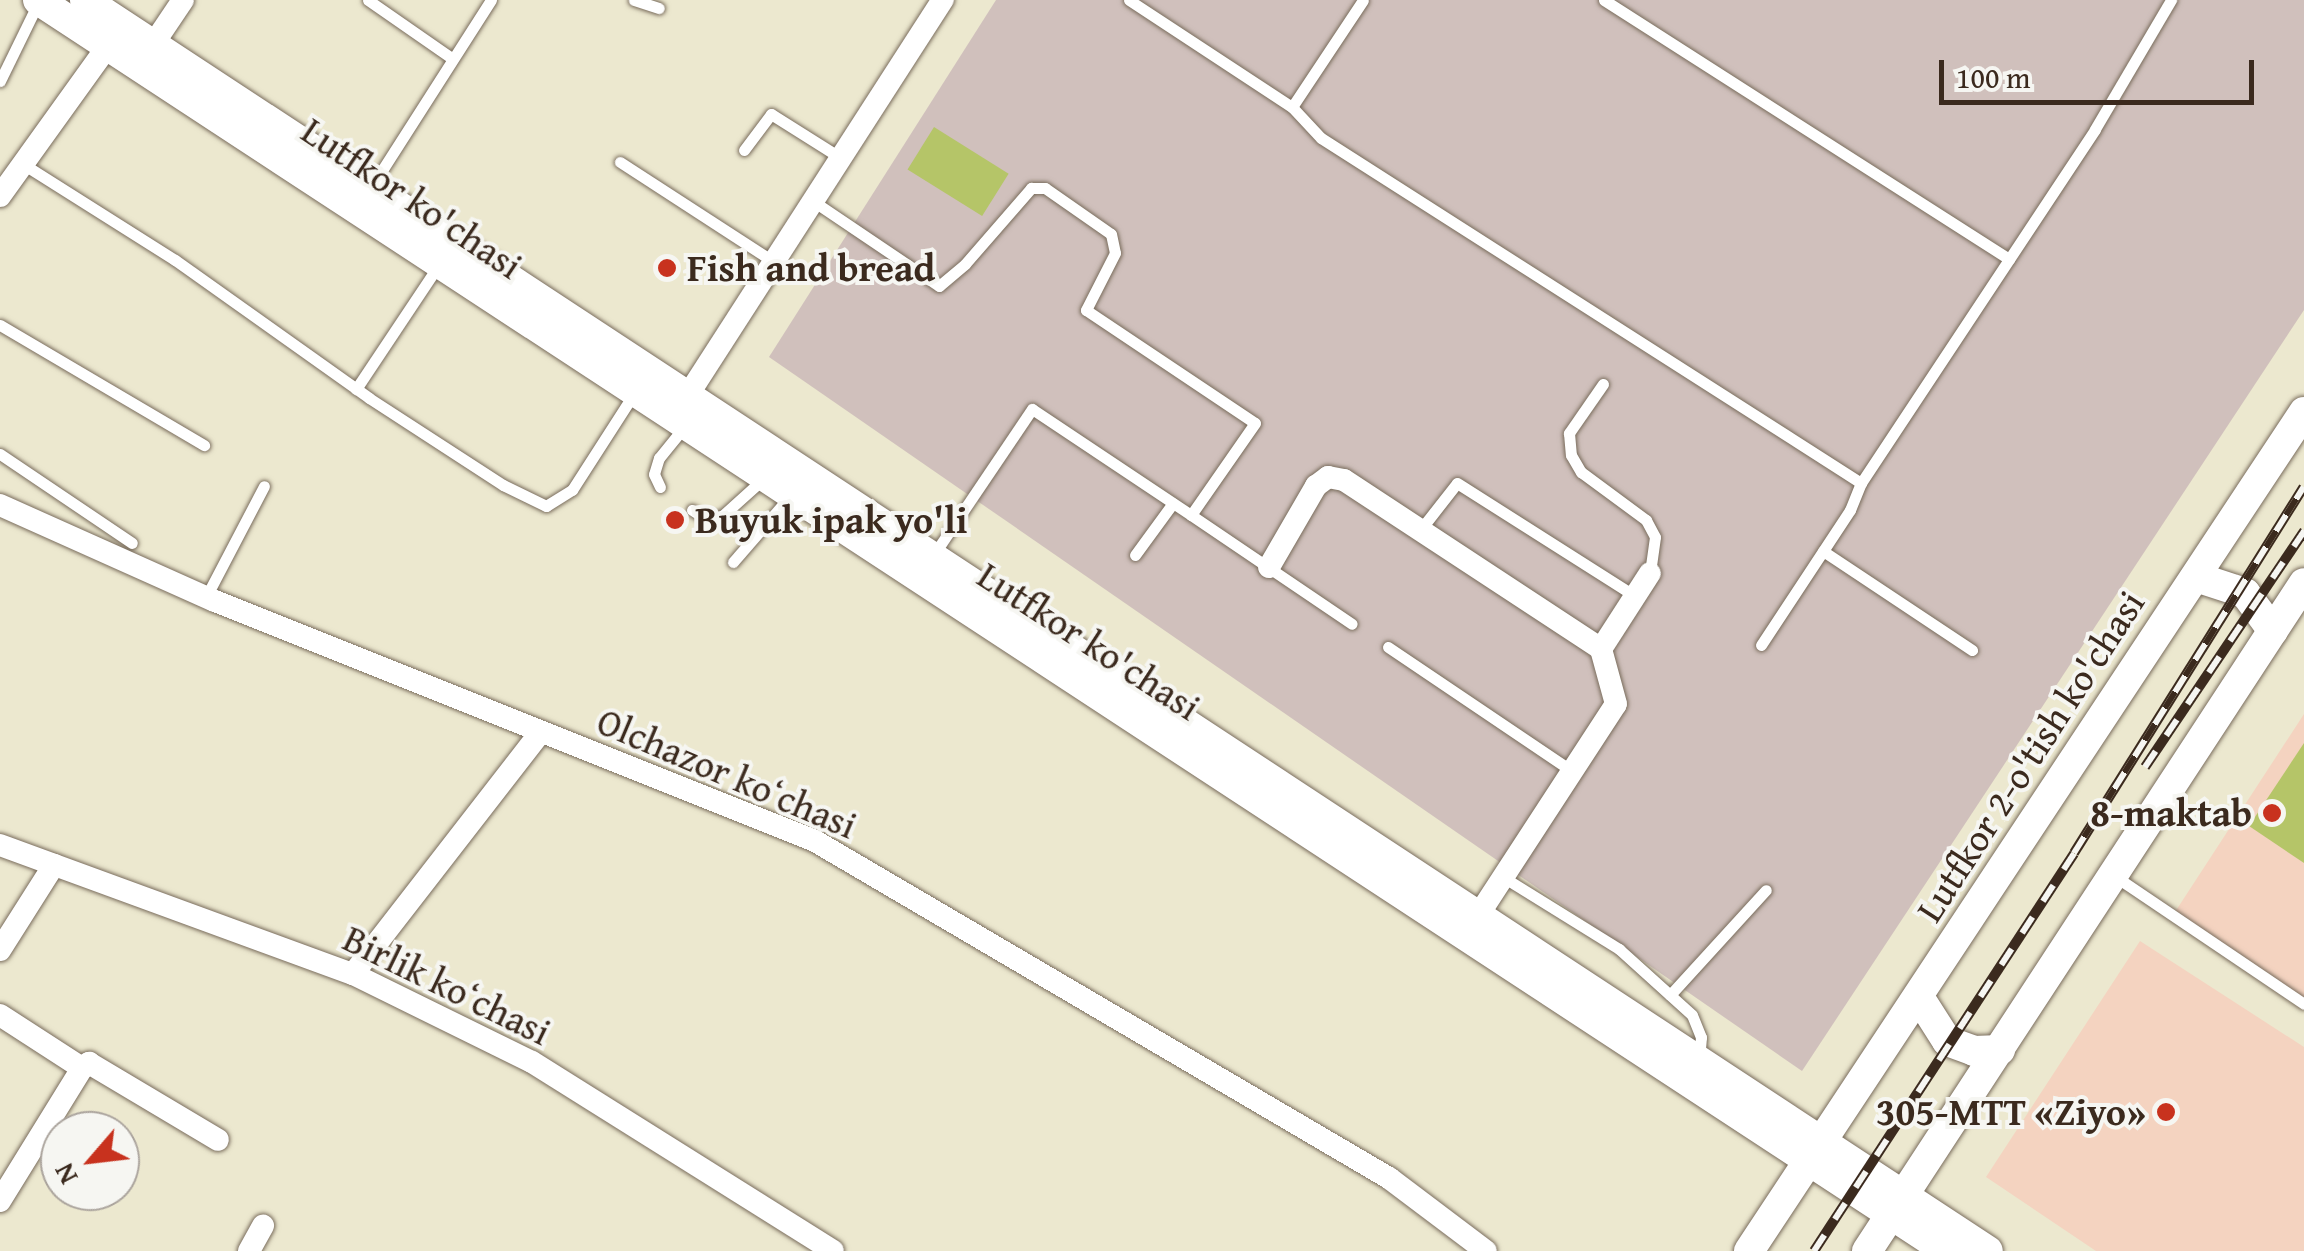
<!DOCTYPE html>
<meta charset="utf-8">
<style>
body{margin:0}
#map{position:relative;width:2304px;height:1251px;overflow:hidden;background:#ece8cf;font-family:"Gentium Book Plus",serif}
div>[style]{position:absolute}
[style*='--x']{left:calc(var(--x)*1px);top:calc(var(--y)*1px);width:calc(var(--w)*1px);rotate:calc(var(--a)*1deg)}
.built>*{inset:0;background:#f4d3c0}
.industrial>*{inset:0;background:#d0c0bc}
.green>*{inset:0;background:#b5c568;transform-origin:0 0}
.roads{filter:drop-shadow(0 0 2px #796c5c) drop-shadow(0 0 2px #796c5c)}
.service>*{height:11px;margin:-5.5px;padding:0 5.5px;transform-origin:5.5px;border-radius:5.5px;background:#fff}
.minor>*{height:22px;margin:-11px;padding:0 11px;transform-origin:11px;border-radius:11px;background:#fff}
.secondary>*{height:30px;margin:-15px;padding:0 15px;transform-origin:15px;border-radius:15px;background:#fff}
.rail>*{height:10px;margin-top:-5px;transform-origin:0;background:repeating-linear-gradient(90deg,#f6f6f2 0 19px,#3b2a1e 0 38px);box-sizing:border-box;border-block:2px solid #3b2a1e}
.dots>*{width:28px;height:28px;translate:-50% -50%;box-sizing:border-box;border:5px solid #f6f6f2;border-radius:50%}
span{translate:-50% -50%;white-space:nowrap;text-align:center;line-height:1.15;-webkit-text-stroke:8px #f6f6f2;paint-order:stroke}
.street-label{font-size:38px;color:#3b2a1e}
.poi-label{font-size:38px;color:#3b2a1e;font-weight:700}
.left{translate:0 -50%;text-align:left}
.right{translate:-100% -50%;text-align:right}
.north{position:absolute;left:40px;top:1111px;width:100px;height:100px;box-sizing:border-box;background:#f6f6f2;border:2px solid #aba49d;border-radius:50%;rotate:242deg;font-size:28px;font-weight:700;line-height:40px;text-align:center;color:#3b2a1e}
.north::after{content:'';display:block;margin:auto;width:35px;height:45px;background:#c8321e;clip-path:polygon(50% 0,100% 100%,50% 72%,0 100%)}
.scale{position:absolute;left:1939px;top:60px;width:315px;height:45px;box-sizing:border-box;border:5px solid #3b2a1e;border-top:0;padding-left:12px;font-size:30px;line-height:35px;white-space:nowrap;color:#3b2a1e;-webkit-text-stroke:8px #f6f6f2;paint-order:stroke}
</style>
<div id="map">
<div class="built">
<div style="clip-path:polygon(2304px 714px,2304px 1001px,2175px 912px)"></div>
<div style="clip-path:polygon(2140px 941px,2304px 1047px,2304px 1251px,2096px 1251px,1986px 1177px)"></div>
</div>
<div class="industrial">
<div style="clip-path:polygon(996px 0,2304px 0,2304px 310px,1802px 1071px,769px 357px)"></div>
</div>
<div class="green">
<div style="left:934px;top:127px;width:88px;height:50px;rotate:32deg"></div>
<div style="clip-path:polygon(2304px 743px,2304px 863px,2249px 826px)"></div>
</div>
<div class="roads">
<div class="service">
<div style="--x:368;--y:0;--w:103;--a:34.8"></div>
<div style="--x:634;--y:0;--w:26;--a:18"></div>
<div style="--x:1129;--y:0;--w:195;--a:33.3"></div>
<div style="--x:1292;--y:107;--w:42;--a:46.9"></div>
<div style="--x:1321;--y:138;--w:641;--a:32.57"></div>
<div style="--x:1861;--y:483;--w:424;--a:-56.5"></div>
<div style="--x:2095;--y:129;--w:150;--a:-59.5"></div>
<div style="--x:1604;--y:0;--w:481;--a:32.6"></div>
<div style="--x:0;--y:81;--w:89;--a:-64"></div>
<div style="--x:1292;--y:107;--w:128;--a:-56.4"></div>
<div style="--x:744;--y:150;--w:45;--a:-53.1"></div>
<div style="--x:771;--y:114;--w:83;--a:32.2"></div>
<div style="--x:620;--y:162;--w:184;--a:33"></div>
<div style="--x:23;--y:164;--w:180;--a:32.3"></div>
<div style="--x:175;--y:260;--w:238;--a:35.4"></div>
<div style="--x:369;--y:398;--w:160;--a:33"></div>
<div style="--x:503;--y:485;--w:48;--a:26"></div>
<div style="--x:546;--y:506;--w:31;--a:-32"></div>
<div style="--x:572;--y:490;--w:113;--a:-57.3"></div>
<div style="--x:372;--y:186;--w:221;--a:-57.4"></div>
<div style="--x:813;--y:201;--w:152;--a:34"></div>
<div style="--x:939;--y:286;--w:34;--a:-40"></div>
<div style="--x:965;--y:264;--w:101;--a:-49"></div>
<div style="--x:1031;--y:188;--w:14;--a:0"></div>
<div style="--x:1045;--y:188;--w:80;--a:34.9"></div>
<div style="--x:1111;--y:234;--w:19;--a:78"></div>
<div style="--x:1115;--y:253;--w:64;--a:117"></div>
<div style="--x:1086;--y:310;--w:203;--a:33.8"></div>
<div style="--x:1255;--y:423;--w:112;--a:124.8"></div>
<div style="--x:1191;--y:515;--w:191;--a:-146.3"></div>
<div style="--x:1032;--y:409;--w:177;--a:124"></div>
<div style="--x:0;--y:325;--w:237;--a:30.5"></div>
<div style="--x:1603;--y:384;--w:60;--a:124.8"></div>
<div style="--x:1569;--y:433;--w:22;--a:85"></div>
<div style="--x:1571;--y:455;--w:20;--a:60"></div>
<div style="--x:1581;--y:472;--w:81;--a:36.4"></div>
<div style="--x:1646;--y:520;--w:19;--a:62"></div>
<div style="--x:1655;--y:537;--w:36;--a:98"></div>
<div style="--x:356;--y:389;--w:148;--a:-56.3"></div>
<div style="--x:0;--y:454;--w:159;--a:34"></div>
<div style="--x:660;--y:487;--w:14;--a:-115"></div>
<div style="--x:654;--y:474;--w:17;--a:-73"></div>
<div style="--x:659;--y:458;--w:40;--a:-51"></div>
<div style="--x:692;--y:510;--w:17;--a:33"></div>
<div style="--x:706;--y:519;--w:16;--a:-11"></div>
<div style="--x:722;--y:516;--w:54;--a:-42"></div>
<div style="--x:1191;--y:515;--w:194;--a:34.1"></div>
<div style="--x:1421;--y:529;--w:58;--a:-52"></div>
<div style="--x:1457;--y:483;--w:211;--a:32.4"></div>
<div style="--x:1823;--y:551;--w:179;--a:33.6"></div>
<div style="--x:1135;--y:555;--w:64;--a:-53.8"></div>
<div style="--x:733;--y:562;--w:90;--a:-49.1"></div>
<div style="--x:206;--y:597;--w:125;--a:-62.4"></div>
<div style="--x:1761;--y:645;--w:162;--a:-56.6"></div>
<div style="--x:1850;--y:510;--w:29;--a:-68"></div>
<div style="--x:1388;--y:647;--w:222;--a:34"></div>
<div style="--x:2113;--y:875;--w:230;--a:34"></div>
<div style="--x:1503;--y:877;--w:137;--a:31.8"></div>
<div style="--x:1619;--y:949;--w:98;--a:42.1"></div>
<div style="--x:1692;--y:1015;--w:24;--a:68"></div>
<div style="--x:1701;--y:1037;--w:22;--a:95"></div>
<div style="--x:1670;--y:995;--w:142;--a:-47.6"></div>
</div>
<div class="minor">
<div style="--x:146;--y:55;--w:66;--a:-56.1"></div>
<div style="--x:0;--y:196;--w:197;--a:-54.3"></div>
<div style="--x:679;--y:409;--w:487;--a:-57.2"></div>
<div style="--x:0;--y:505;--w:235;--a:24.1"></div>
<div style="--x:215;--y:601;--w:646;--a:21.8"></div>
<div style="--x:815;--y:841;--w:666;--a:30.42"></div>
<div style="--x:1389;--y:1178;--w:121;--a:37"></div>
<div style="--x:1269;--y:567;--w:94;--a:-59.9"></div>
<div style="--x:1316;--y:486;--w:15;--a:-37"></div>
<div style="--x:1328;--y:477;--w:16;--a:11"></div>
<div style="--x:1344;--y:480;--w:308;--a:33.3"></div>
<div style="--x:0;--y:845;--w:376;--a:20.1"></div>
<div style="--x:353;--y:974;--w:199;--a:26.2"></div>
<div style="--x:532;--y:1062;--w:355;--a:32.1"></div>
<div style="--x:1470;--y:928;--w:267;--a:-56.9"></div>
<div style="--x:1616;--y:704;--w:57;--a:-105.3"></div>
<div style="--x:1601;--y:649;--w:90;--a:-57.2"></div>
<div style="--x:0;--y:950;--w:101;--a:-57.6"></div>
<div style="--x:353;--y:974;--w:305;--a:-52.2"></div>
<div style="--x:0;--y:1015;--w:98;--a:32.9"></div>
<div style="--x:82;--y:1068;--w:9;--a:-36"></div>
<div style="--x:89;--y:1063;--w:150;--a:30.8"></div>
<div style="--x:0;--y:1201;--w:156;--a:-58.3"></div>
<div style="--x:249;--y:1251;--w:29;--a:-61"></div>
</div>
<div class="secondary">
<div style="--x:38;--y:0;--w:2282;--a:33.24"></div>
<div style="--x:85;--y:0;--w:2277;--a:33.32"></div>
<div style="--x:2196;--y:577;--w:52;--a:18.1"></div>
<div style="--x:2245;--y:593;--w:47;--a:53.6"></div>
<div style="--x:1919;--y:997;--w:52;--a:57.5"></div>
<div style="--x:1947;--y:1041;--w:29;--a:20"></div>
<div style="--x:1974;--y:1051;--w:26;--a:-2"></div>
<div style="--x:1749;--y:1251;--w:1006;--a:-56.52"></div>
<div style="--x:1867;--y:1251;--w:798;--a:-56.81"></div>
</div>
</div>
<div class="rail">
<div style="--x:2145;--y:767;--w:285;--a:-56"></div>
<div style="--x:1814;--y:1251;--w:475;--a:-56.8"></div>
<div style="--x:2074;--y:853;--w:432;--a:-57.9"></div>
</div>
<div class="dots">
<div style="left:667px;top:268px;background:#c8321e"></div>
<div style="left:675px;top:520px;background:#c8321e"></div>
<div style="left:2272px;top:813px;background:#c8321e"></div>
<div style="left:2166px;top:1112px;background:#c8321e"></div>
</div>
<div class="street-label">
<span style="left:412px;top:198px;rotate:34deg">Lutfkor ko'chasi</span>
<span style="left:1089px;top:641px;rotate:33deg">Lutfkor ko'chasi</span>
<span style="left:2030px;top:756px;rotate:-57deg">Lutfkor 2-o'tish ko'chasi</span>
<span style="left:727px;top:773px;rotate:23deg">Olchazor koʻchasi</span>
<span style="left:447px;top:985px;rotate:26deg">Birlik koʻchasi</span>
</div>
<div class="poi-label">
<span class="left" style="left:687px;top:268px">Fish and bread</span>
<span class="left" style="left:695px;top:520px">Buyuk ipak yo'li</span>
<span class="right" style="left:2252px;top:813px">8-maktab</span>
<span class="right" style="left:2146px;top:1112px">305-MTT «Ziyo»</span>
</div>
<div class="north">N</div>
<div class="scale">100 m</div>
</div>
